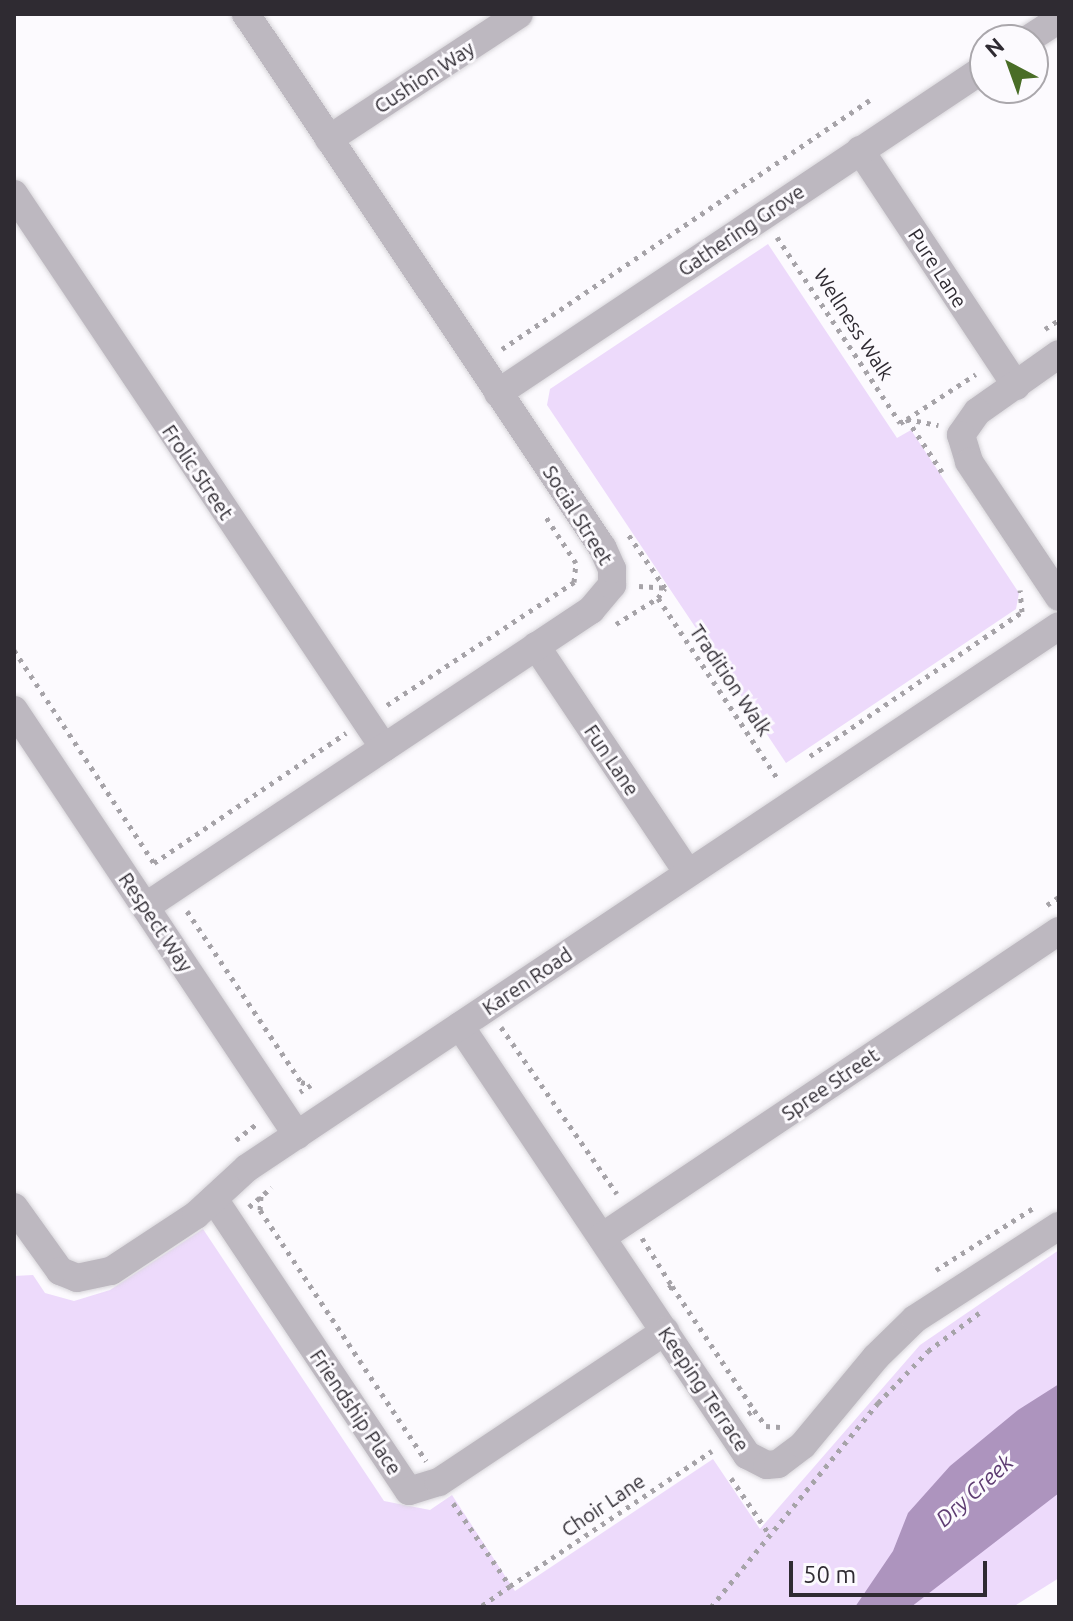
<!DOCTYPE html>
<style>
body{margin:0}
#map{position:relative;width:1073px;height:1621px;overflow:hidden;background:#fcfafe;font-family:Ubuntu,sans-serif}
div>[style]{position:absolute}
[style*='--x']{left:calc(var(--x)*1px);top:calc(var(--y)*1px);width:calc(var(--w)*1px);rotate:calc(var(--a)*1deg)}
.green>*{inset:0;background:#eddafb}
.water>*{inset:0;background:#ad94be}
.path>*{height:5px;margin-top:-2.5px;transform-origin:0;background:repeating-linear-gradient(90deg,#a6a3a8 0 4px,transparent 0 10px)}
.roads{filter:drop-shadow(0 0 2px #d7d5d9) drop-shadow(0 0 2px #d7d5d9)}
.minor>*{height:28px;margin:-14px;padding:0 14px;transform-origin:14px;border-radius:14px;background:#bdb8c0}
span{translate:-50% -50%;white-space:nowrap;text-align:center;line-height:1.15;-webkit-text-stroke:6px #fcfafe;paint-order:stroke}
.street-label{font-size:20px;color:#2f2b32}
.water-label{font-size:22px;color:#5e3c72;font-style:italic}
.frame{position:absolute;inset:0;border:16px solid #2f2b32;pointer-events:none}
.north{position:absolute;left:969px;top:24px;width:80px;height:80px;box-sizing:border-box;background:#fcfafe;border:2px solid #aaa7ac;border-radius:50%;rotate:319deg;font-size:22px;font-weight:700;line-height:32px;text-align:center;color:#2f2b32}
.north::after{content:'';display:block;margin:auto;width:28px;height:36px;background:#496d26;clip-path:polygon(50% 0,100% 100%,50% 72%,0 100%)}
.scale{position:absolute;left:789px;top:1561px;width:198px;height:36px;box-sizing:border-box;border:4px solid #2f2b32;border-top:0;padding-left:10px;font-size:24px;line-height:28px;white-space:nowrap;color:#2f2b32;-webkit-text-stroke:6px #fcfafe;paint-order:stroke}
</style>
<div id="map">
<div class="green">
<div style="clip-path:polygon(768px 244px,897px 438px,911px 430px,1019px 593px,1016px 609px,786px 763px,547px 405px,550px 389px)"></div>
<div style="clip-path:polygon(203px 1229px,384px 1501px,430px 1510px,452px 1495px,515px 1591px,713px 1459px,760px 1529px,920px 1345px,1059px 1250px,1059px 1578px,1013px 1607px,14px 1607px,14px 1276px,33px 1275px,45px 1293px,74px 1301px,110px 1290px)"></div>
</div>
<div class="water">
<div style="clip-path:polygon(1059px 1384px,1059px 1493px,911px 1607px,855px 1607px,893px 1551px,908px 1513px,950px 1466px,1018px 1410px)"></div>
</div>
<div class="path">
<div style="--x:777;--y:237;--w:223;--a:56.5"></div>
<div style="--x:900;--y:423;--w:8;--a:-30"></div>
<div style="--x:907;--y:419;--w:32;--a:11"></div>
<div style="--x:1045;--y:329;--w:17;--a:-33"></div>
<div style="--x:502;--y:349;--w:444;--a:-34.1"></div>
<div style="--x:942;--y:472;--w:64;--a:-123.4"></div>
<div style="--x:907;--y:419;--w:82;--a:-33.1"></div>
<div style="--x:639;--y:586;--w:26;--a:4"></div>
<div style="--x:658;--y:598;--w:219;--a:56.5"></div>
<div style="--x:616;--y:624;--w:49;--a:-31.8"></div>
<div style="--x:658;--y:598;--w:12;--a:-55"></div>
<div style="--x:665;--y:588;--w:69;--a:-124.4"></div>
<div style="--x:14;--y:650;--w:255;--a:56.7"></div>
<div style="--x:387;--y:705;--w:224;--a:-33.3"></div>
<div style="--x:574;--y:582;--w:19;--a:-84"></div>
<div style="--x:576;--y:563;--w:59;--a:-123.1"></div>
<div style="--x:810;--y:756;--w:256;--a:-34.2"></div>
<div style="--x:1022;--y:612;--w:22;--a:-95"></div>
<div style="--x:154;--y:863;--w:232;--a:-34.1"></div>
<div style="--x:1047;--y:905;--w:14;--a:-34"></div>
<div style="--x:187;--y:911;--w:206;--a:56.3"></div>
<div style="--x:301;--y:1082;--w:10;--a:17"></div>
<div style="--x:311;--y:1085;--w:13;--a:148"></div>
<div style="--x:501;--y:1027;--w:203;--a:55.2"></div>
<div style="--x:236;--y:1140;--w:29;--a:-38"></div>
<div style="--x:261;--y:1196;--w:14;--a:94"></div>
<div style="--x:260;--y:1210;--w:301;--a:56.5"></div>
<div style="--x:249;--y:1207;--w:30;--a:-41"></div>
<div style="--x:642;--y:1238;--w:57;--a:58"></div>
<div style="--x:672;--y:1286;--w:6;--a:149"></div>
<div style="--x:936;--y:1270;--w:117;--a:-32.5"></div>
<div style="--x:672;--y:1286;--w:149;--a:56.5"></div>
<div style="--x:748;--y:1414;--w:7;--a:-34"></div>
<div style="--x:754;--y:1410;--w:20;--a:53"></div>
<div style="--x:766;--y:1426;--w:14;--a:4"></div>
<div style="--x:731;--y:1478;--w:68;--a:55.8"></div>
<div style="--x:453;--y:1503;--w:101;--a:55.5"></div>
<div style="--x:510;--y:1586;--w:37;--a:145"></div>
<div style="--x:510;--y:1586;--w:243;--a:-33.8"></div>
<div style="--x:711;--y:1607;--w:264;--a:-50.7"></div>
<div style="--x:878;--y:1403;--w:72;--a:-46.1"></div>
<div style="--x:928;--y:1351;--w:64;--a:-36.7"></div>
</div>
<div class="roads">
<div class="minor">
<div style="--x:1027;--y:40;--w:38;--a:-33"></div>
<div style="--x:329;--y:139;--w:227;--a:-33.3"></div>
<div style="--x:860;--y:150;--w:283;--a:56.5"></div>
<div style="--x:14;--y:194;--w:666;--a:56.26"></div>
<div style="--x:1059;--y:354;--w:100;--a:144.7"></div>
<div style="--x:977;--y:412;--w:28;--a:125"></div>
<div style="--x:961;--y:435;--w:28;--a:73"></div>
<div style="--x:969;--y:462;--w:162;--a:56.3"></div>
<div style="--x:498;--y:393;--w:585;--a:-33.72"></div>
<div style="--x:536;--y:646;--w:273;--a:56.2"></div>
<div style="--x:14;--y:710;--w:511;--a:56.34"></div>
<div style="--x:145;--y:907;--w:536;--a:-33.66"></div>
<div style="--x:591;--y:610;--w:33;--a:-50"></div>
<div style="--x:612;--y:585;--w:16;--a:-90"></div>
<div style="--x:612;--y:569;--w:24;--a:-114"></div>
<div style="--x:602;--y:547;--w:641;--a:-123.74"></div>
<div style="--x:460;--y:1026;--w:516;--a:56.22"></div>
<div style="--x:747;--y:1455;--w:22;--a:27"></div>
<div style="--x:767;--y:1465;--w:11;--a:-5"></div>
<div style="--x:778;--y:1464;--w:31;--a:-37"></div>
<div style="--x:803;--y:1445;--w:114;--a:-50.3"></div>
<div style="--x:876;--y:1357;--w:54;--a:-44.3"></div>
<div style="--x:915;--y:1319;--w:171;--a:-32.9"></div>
<div style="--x:214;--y:1199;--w:351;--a:56.3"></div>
<div style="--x:409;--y:1491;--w:31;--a:-17"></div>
<div style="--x:439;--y:1482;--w:272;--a:-33.7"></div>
<div style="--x:14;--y:1207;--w:79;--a:54.3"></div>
<div style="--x:60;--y:1271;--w:18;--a:22"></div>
<div style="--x:77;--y:1278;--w:35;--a:-12"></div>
<div style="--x:111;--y:1271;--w:102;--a:-33.4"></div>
<div style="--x:196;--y:1215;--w:69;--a:-42.7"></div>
<div style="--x:247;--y:1168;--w:976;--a:-33.72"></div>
<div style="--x:602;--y:1237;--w:550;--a:-33.81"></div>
</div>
</div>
<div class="street-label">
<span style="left:424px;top:77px;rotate:-33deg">Cushion Way</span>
<span style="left:741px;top:230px;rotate:-34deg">Gathering Grove</span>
<span style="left:938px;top:268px;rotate:57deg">Pure Lane</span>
<span style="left:854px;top:324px;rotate:57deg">Wellness Walk</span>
<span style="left:198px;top:472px;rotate:56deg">Frolic Street</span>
<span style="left:578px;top:515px;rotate:58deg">Social Street</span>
<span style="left:731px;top:680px;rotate:56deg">Tradition Walk</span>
<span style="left:612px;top:760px;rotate:56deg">Fun Lane</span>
<span style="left:156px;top:922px;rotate:56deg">Respect Way</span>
<span style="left:527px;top:981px;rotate:-34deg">Karen Road</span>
<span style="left:830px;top:1084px;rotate:-34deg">Spree Street</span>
<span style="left:704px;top:1389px;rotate:56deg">Keeping Terrace</span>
<span style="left:356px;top:1412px;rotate:56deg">Friendship Place</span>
<span style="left:603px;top:1505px;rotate:-34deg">Choir Lane</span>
</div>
<div class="water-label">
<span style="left:974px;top:1490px;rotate:-42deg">Dry Creek</span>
</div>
<div class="frame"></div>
<div class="north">N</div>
<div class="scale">50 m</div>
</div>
